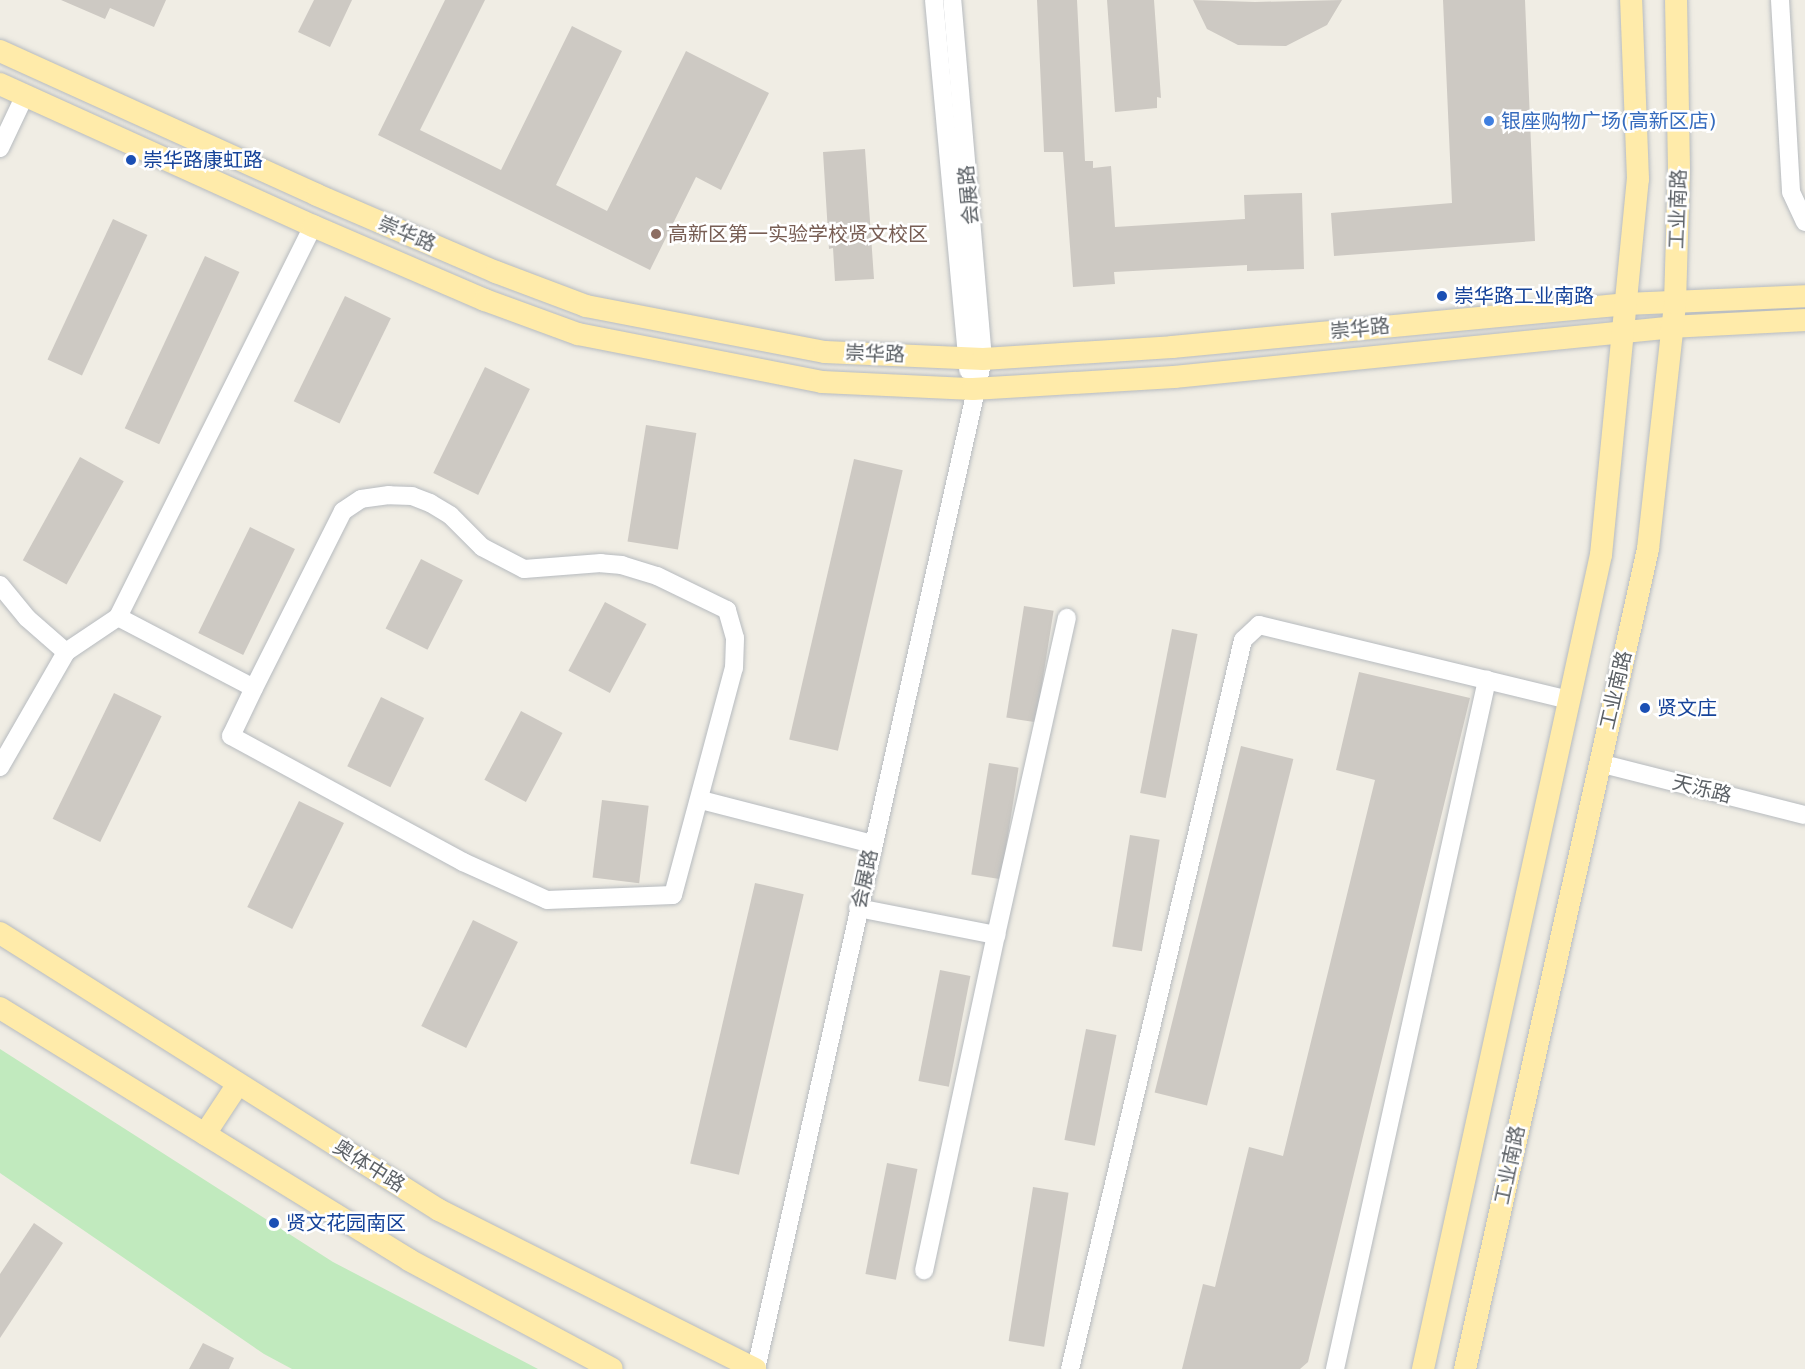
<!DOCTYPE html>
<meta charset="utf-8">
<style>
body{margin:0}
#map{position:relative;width:1805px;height:1369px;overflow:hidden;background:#f0ede4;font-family:"DejaVu Sans","Noto Sans SC",sans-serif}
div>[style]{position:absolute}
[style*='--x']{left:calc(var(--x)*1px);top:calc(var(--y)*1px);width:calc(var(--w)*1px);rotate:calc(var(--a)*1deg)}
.green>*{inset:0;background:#c1eabe}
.building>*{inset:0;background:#cdc9c3;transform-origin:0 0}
.roads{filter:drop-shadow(0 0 2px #b7bbbf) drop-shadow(0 0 2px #b7bbbf)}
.minor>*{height:18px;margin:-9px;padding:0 9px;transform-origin:9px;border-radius:9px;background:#fff}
.major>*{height:22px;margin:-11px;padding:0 11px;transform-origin:11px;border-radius:11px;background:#ffebaa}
.dots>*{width:16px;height:16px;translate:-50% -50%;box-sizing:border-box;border:3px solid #fff;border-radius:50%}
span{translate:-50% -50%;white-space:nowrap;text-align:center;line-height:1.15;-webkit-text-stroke:5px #fff;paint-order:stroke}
.shop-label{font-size:20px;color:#366cbe}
.left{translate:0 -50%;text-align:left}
.transit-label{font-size:20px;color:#164399}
.street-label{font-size:20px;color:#5c6166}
.education-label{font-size:20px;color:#785e54}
</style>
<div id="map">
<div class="green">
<div style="clip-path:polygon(0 1049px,333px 1262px,538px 1369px,292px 1369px,264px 1354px,0 1173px)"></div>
</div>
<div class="building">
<div style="clip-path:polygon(61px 0,166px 0,154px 27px,110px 8px,105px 19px)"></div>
<div style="clip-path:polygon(314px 0,352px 0,330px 47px,298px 32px)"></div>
<div style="clip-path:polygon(445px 0,485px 0,420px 130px,501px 170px,572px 26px,622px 51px,556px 185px,607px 211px,686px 51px,769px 93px,721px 190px,696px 177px,650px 270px,378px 135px)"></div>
<div style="clip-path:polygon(1037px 0,1077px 0,1085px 161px,1093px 161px,1093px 168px,1111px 166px,1115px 227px,1245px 219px,1244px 195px,1302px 193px,1304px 269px,1247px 271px,1247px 265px,1114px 272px,1115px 284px,1073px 287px,1063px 152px,1044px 152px)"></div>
<div style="clip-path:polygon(1107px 0,1154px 0,1161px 98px,1157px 97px,1157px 108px,1115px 112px)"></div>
<div style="clip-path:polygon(1193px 0,1255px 2px,1342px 0,1327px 25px,1286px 46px,1238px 45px,1207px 29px)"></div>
<div style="clip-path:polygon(1443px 0,1525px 0,1535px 241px,1334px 256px,1331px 213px,1452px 203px)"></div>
<div style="clip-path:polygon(865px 149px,874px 279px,835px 281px,833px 248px,829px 249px,823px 152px)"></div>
<div style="left:113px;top:219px;width:38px;height:155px;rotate:25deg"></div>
<div style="left:205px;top:256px;width:38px;height:190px;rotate:25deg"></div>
<div style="left:345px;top:296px;width:51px;height:117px;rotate:26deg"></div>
<div style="left:485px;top:367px;width:50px;height:118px;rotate:26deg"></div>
<div style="left:646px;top:425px;width:51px;height:118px;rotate:9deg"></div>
<div style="left:80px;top:457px;width:50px;height:118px;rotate:29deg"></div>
<div style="left:854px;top:459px;width:50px;height:288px;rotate:13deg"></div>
<div style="left:250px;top:527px;width:50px;height:118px;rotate:26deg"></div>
<div style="left:421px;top:559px;width:47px;height:78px;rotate:27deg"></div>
<div style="left:605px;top:602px;width:47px;height:78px;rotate:28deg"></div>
<div style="left:1024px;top:606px;width:30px;height:113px;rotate:9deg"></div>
<div style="left:1172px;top:629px;width:26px;height:167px;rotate:11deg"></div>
<div style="clip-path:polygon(1359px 672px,1470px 698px,1308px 1362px,1300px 1369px,1182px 1369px,1203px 1284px,1215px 1287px,1249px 1147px,1283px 1156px,1375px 780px,1336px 770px)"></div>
<div style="left:114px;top:693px;width:53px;height:140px;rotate:26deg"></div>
<div style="left:381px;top:697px;width:48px;height:77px;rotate:26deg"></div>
<div style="left:521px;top:711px;width:47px;height:78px;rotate:28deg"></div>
<div style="left:1241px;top:746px;width:54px;height:357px;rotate:14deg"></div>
<div style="left:989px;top:763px;width:30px;height:113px;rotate:9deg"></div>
<div style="left:602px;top:800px;width:47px;height:78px;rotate:7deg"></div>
<div style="left:299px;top:801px;width:50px;height:118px;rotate:26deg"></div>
<div style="left:1130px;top:835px;width:30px;height:113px;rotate:9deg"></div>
<div style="left:755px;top:883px;width:50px;height:288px;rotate:13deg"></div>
<div style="left:473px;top:920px;width:50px;height:118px;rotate:26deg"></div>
<div style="left:940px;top:970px;width:31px;height:113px;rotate:11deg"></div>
<div style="left:1086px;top:1029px;width:31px;height:113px;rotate:11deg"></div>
<div style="left:887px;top:1163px;width:31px;height:113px;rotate:11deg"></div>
<div style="left:1033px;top:1187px;width:36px;height:156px;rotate:9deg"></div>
<div style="clip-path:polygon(34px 1223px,63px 1243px,0 1338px,0 1274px)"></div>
<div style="clip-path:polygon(203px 1343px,234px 1358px,229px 1369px,189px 1369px)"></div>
</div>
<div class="roads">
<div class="minor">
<div style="--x:934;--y:0;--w:372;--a:84.7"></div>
<div style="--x:1780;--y:0;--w:192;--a:86.7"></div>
<div style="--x:1791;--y:192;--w:33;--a:65"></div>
<div style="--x:0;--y:148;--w:59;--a:-64.7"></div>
<div style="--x:0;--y:585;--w:43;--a:50.7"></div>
<div style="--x:27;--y:618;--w:52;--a:41.1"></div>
<div style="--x:118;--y:617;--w:153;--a:27.6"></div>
<div style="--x:254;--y:688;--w:53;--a:115.6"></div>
<div style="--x:231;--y:736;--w:264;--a:28.5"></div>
<div style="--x:463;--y:862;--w:92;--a:24.3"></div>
<div style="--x:547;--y:900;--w:126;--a:-2.3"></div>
<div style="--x:673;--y:895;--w:235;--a:-75"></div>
<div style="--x:734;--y:668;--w:30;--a:-88"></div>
<div style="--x:735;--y:638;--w:29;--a:-106"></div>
<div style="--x:727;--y:610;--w:78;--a:-154.1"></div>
<div style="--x:657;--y:576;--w:37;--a:-163"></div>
<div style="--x:622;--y:565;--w:21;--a:-175"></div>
<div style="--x:601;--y:563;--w:77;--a:175.5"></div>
<div style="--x:524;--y:569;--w:47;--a:-152.4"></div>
<div style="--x:482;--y:547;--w:45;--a:-135"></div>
<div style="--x:450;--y:515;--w:23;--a:-149"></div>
<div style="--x:430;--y:503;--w:19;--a:-159"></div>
<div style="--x:412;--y:496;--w:23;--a:-178"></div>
<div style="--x:389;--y:495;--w:28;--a:172"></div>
<div style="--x:361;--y:499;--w:22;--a:146"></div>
<div style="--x:343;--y:511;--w:198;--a:116.7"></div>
<div style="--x:1599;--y:763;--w:212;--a:14.2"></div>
<div style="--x:0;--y:767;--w:133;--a:-60.1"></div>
<div style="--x:66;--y:652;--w:63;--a:-33.9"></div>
<div style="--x:118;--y:617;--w:437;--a:-63.5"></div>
<div style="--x:701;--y:800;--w:177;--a:14.4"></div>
<div style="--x:858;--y:908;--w:141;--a:11.1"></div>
<div style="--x:996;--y:935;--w:343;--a:102.1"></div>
<div style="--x:996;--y:935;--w:325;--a:-77.4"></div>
<div style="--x:756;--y:1369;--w:1035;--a:-77.33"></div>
<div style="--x:983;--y:359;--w:360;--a:-94.9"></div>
<div style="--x:1070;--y:1369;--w:749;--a:-76.65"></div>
<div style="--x:1243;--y:640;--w:22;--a:-43"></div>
<div style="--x:1259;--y:625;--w:319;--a:13.6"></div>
<div style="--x:1335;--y:1369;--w:706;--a:-77.56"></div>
</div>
<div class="major">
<div style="--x:0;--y:51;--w:348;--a:24.4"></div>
<div style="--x:317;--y:195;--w:195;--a:23.3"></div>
<div style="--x:496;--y:272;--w:96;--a:20.7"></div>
<div style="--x:586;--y:306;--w:243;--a:10.9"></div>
<div style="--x:825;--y:352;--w:158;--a:2.5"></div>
<div style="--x:983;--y:359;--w:189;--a:-3.6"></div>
<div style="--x:1172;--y:347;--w:455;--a:-5.4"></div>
<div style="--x:1625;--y:304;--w:180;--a:-2.5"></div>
<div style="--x:0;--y:84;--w:344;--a:24.4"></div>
<div style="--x:313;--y:226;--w:187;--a:23.3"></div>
<div style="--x:485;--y:300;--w:99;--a:20.1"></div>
<div style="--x:578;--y:334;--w:249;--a:11.1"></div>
<div style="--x:822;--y:382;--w:151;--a:2.7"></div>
<div style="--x:973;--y:389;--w:201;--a:-3.4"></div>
<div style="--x:1174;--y:377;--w:500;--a:-5.7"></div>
<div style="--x:1671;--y:327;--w:134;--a:-3"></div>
<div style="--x:0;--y:933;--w:519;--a:32.25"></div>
<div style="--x:439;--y:1210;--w:354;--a:26.7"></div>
<div style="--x:0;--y:1008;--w:480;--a:31.6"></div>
<div style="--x:409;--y:1260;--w:230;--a:28.2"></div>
<div style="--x:205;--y:1134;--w:60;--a:-56.6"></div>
<div style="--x:1423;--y:1369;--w:833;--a:-77.67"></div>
<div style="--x:1601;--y:555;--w:378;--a:-84.4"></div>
<div style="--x:1638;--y:179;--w:179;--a:-92.2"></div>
<div style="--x:1465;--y:1369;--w:840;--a:-77.42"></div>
<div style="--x:1648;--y:549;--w:247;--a:-83.7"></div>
<div style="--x:1675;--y:303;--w:133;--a:-88.3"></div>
<div style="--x:1679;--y:170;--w:170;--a:-91"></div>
</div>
</div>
<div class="dots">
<div style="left:1489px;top:121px;background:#3f7fe0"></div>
<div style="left:131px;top:160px;background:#1a4fb4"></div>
<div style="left:656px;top:234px;background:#8d6e63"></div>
<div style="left:1442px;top:296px;background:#1a4fb4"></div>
<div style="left:1645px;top:708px;background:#1a4fb4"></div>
<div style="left:274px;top:1223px;background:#1a4fb4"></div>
</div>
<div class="shop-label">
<span class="left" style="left:1501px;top:121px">银座购物广场(高新区店)</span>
</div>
<div class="transit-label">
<span class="left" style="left:143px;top:160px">崇华路康虹路</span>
<span class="left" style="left:1454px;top:296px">崇华路工业南路</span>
<span class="left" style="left:1657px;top:708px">贤文庄</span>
<span class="left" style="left:286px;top:1223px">贤文花园南区</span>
</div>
<div class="street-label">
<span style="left:969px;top:195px;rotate:-95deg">会展路</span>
<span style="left:1678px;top:209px;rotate:-88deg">工业南路</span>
<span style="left:407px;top:234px;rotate:23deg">崇华路</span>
<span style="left:1360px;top:329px;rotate:-6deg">崇华路</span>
<span style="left:875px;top:354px;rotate:2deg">崇华路</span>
<span style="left:1616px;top:690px;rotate:-77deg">工业南路</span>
<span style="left:1702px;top:789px;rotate:14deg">天泺路</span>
<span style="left:865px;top:879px;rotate:-78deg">会展路</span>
<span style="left:1510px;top:1165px;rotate:-78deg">工业南路</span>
<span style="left:369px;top:1166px;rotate:32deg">奥体中路</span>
</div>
<div class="education-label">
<span class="left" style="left:668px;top:234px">高新区第一实验学校贤文校区</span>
</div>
</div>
